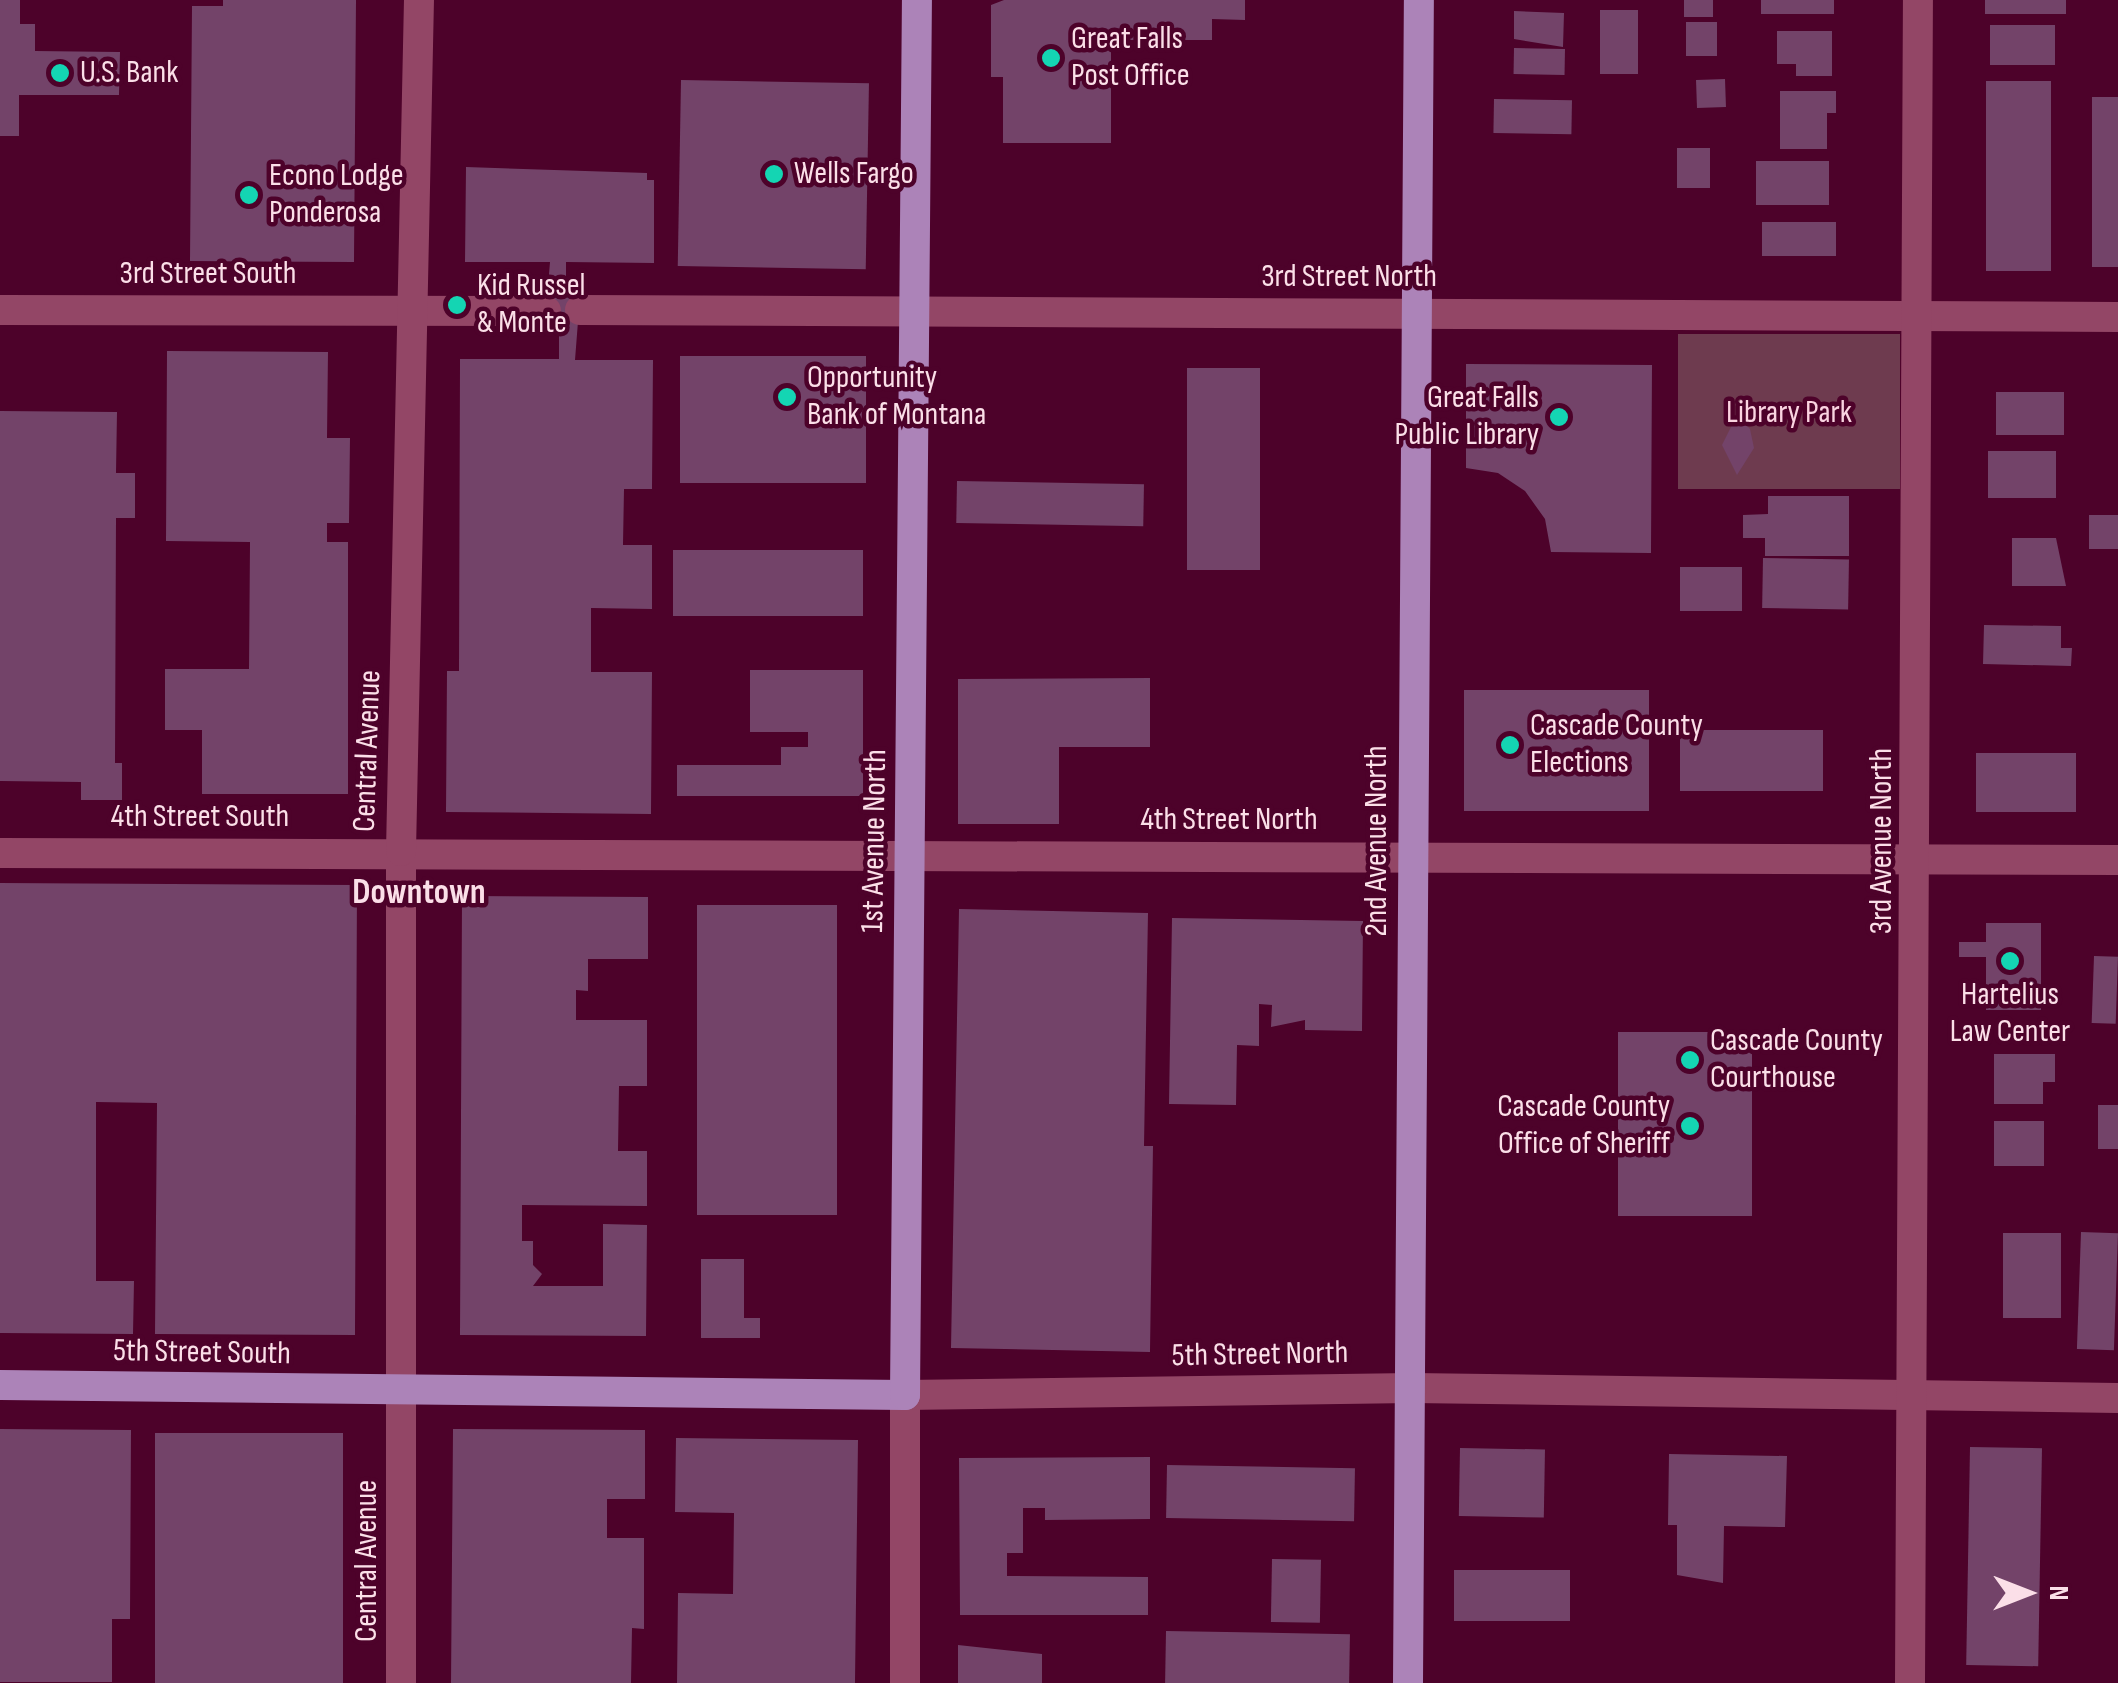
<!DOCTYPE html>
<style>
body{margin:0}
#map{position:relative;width:2118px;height:1683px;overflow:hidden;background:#4d022a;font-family:"Sofia Sans Condensed",sans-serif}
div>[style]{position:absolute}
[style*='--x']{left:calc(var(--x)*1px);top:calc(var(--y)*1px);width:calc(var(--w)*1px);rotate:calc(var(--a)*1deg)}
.green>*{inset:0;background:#6e3b4f;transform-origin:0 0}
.building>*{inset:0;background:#734369;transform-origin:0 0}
.street>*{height:30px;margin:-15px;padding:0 15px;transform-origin:15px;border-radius:15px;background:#934666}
.secondary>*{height:30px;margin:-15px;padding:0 15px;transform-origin:15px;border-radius:15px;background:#934666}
.primary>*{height:30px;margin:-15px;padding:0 15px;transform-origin:15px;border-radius:15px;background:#ac83b8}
.dots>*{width:28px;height:28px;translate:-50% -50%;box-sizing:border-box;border:5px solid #4d022a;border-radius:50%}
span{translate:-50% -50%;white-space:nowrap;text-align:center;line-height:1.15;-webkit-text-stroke:9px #4d022a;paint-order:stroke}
.poi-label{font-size:32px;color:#fbdfe8}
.left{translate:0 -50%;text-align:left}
.right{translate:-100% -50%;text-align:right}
.street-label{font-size:32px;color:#fbdfe8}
.park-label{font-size:32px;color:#fad4e1}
.neighbourhood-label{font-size:35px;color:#fbdfe8;font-weight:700}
.north{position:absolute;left:1978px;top:1543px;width:100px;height:100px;-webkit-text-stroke:8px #4d022a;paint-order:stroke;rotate:90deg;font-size:28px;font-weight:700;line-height:40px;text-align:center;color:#fbdfe8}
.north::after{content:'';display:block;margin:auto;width:35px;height:45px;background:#fbdfe8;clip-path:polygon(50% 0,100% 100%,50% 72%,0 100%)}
</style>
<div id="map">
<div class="green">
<div style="left:1900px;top:334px;width:155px;height:222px;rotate:90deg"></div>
</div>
<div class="building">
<div style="clip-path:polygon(0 0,20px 0,20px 24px,35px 24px,35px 51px,120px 52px,119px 95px,19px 95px,19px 136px,0 136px)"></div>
<div style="clip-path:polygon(223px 0,356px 0,354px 262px,190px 261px,192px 6px,223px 6px)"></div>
<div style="clip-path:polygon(1004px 0,1245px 0,1245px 20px,1212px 19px,1212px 40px,1111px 40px,1111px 143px,1003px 143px,1003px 77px,991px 77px,991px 5px)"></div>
<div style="left:1684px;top:0;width:29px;height:17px"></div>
<div style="left:1761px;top:0;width:73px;height:14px"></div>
<div style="left:1985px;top:0;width:81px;height:14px"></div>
<div style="left:1600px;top:10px;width:38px;height:64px"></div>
<div style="clip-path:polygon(1514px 11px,1564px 13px,1563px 47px,1514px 39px)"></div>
<div style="left:1686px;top:22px;width:31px;height:34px"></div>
<div style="left:1990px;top:25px;width:65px;height:40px"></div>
<div style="clip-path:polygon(1777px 31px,1832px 31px,1832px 76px,1796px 76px,1796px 64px,1777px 64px)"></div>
<div style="left:1514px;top:48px;width:51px;height:26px;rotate:1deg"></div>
<div style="left:1725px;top:79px;width:28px;height:29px;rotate:88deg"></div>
<div style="left:681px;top:80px;width:188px;height:186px;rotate:1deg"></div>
<div style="left:1986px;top:81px;width:65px;height:190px"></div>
<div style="clip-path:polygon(1780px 91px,1836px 91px,1836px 113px,1827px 113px,1827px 149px,1780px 149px)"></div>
<div style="left:2092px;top:97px;width:26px;height:170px"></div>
<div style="left:1494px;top:99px;width:78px;height:34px;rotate:1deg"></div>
<div style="left:1677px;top:148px;width:33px;height:40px"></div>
<div style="left:1756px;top:161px;width:73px;height:44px"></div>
<div style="clip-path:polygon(466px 167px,647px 173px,647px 180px,654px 180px,654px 263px,566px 262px,566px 296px,580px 296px,575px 360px,653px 360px,652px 489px,624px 489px,623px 545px,652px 545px,652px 609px,591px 608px,591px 672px,652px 672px,651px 814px,446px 812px,447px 671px,459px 671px,460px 359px,559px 359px,559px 322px,545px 322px,550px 262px,465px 262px)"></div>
<div style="left:1762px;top:222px;width:74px;height:34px"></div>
<div style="clip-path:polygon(167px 351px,328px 352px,327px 438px,350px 438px,349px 523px,327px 523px,327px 542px,348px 542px,348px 794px,202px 794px,202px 730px,165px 730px,165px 669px,249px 669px,250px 542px,166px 541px)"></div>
<div style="left:680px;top:356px;width:186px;height:127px"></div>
<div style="clip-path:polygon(1466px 364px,1652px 365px,1651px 553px,1551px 552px,1545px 519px,1525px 491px,1498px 473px,1466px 468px)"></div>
<div style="left:1187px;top:368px;width:73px;height:202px"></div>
<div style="left:1996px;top:392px;width:68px;height:43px"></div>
<div style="clip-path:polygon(0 411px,117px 412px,116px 473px,135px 473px,135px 518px,116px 518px,115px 763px,122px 763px,122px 800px,81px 800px,81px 782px,0 781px)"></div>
<div style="clip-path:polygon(1737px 415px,1750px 429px,1754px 448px,1737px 475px,1722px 445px)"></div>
<div style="left:1988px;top:451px;width:68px;height:47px"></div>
<div style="left:957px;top:481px;width:187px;height:42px;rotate:1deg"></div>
<div style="clip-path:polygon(1768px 496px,1849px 496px,1849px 556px,1765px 556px,1765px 538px,1743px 538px,1743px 515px,1768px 514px)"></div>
<div style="left:2089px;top:515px;width:29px;height:34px"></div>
<div style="clip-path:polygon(2012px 538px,2056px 538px,2066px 586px,2012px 586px)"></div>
<div style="left:863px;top:550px;width:66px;height:190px;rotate:90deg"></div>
<div style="left:1763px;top:558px;width:86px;height:50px;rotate:1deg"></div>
<div style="left:1680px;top:567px;width:62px;height:44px"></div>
<div style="clip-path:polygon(1984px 625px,2061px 626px,2061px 648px,2072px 648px,2071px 666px,1983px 664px)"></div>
<div style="clip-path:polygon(750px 670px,863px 670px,863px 796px,677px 796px,677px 765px,781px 765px,781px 747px,808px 747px,808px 732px,750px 732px)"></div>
<div style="clip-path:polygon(1150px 678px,1150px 747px,1059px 747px,1059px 824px,958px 824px,958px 679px)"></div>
<div style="left:1464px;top:690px;width:185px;height:121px"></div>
<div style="left:1680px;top:730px;width:143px;height:61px"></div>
<div style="left:1976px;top:753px;width:100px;height:59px"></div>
<div style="clip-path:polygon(0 883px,357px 885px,355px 1335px,155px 1334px,157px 1103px,96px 1102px,96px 1281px,134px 1281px,133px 1334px,0 1333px)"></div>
<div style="clip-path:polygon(462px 896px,648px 897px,648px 959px,588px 959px,588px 991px,576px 990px,576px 1020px,647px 1020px,647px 1086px,619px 1086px,618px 1151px,647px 1151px,647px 1206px,522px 1205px,522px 1241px,533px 1241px,533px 1265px,542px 1274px,533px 1286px,603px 1286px,603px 1224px,647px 1225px,646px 1336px,460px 1335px)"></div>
<div style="left:837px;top:905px;width:310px;height:140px;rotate:90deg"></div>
<div style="clip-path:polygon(959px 909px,1148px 913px,1144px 1146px,1153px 1146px,1150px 1352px,951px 1348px)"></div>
<div style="clip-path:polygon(1172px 918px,1363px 921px,1362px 1031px,1305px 1030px,1305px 1020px,1271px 1027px,1272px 1005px,1259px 1004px,1259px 1046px,1237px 1045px,1236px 1105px,1169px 1104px)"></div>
<div style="clip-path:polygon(1986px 923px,2041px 923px,2041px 1010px,1986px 1010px,1986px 957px,1959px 957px,1959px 942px,1986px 942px)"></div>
<div style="left:2094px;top:956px;width:24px;height:67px;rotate:2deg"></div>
<div style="left:1618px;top:1032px;width:134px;height:184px"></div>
<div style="clip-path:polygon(1994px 1054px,2055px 1054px,2055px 1082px,2043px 1082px,2043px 1104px,1994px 1104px)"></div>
<div style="left:2098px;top:1105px;width:20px;height:44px"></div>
<div style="left:1994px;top:1121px;width:50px;height:45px"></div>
<div style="left:2081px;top:1232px;width:37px;height:117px;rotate:2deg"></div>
<div style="left:2003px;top:1233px;width:58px;height:85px"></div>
<div style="clip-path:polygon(701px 1259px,744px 1259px,744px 1318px,760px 1318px,760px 1338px,701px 1338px)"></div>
<div style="clip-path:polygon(0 1429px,131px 1430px,130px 1619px,112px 1619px,112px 1682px,0 1682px)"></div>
<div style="clip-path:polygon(453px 1429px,645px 1430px,645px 1499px,607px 1499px,607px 1538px,644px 1538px,644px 1629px,632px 1628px,631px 1683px,451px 1683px)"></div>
<div style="left:155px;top:1433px;width:188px;height:250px"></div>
<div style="clip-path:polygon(676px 1438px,858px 1440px,855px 1683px,677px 1683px,678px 1593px,733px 1594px,734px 1513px,675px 1512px)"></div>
<div style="left:1970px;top:1447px;width:72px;height:218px;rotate:1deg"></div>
<div style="left:1460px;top:1448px;width:85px;height:68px;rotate:1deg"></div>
<div style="clip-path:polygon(1669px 1454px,1787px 1456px,1785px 1527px,1724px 1526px,1723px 1583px,1677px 1575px,1677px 1525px,1668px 1525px)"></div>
<div style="clip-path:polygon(1150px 1457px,1150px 1519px,1045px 1520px,1045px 1508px,1023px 1508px,1023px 1553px,1007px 1553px,1007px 1576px,1148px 1577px,1148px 1615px,960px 1615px,959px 1458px)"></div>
<div style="left:1167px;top:1465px;width:188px;height:53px;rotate:1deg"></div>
<div style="left:1272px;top:1559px;width:49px;height:63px;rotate:1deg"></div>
<div style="left:1454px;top:1570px;width:116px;height:51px"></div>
<div style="left:1166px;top:1631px;width:184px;height:52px;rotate:1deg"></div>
<div style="clip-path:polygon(958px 1645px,1042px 1654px,1042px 1683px,958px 1683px)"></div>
</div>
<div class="street">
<div style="--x:0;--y:310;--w:546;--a:0.1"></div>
<div style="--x:580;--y:310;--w:1538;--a:0.26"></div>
<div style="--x:0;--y:853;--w:2118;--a:0.19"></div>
<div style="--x:1412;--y:1388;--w:706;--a:0.81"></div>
<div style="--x:1910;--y:1683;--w:1683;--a:-89.73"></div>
</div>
<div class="secondary">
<div style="--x:401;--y:1683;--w:832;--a:-90"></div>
<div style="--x:401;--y:851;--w:851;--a:-88.79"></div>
<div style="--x:905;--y:1683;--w:288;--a:-90"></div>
<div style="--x:905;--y:1395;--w:507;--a:-0.79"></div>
</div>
<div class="primary">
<div style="--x:0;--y:1385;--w:905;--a:0.63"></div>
<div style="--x:905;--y:1395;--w:1395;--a:-89.51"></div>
<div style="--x:1408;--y:1683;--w:1683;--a:-89.63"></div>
</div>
<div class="dots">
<div style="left:1051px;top:58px;background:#14d5b3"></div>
<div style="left:60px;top:73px;background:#14d5b3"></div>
<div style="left:774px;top:174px;background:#14d5b3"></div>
<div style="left:249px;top:195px;background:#14d5b3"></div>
<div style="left:457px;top:305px;background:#14d5b3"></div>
<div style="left:787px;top:397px;background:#14d5b3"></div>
<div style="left:1559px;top:417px;background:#14d5b3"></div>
<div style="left:1510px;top:745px;background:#14d5b3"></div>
<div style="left:2010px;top:961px;background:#14d5b3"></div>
<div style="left:1690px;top:1060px;background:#14d5b3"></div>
<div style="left:1690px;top:1126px;background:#14d5b3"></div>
</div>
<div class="poi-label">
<span class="left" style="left:1071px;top:58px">Great Falls<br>Post Office</span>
<span class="left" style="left:80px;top:73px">U.S. Bank</span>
<span class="left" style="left:794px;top:174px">Wells Fargo</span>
<span class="left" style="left:269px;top:195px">Econo Lodge<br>Ponderosa</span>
<span class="left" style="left:477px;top:305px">Kid Russel<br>&amp; Monte</span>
<span class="left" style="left:807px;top:397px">Opportunity<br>Bank of Montana</span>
<span class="right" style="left:1539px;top:417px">Great Falls<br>Public Library</span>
<span class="left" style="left:1530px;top:745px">Cascade County<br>Elections</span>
<span style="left:2010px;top:1014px">Hartelius<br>Law Center</span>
<span class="left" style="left:1710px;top:1060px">Cascade County<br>Courthouse</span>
<span class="right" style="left:1670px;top:1126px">Cascade County<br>Office of Sheriff</span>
</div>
<div class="street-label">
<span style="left:208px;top:274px">3rd Street South</span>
<span style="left:1349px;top:277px">3rd Street North</span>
<span style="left:368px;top:751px;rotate:-88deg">Central Avenue</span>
<span style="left:200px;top:817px">4th Street South</span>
<span style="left:1229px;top:820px">4th Street North</span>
<span style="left:875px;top:841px;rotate:-89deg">1st Avenue North</span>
<span style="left:1377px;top:841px;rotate:-90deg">2nd Avenue North</span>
<span style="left:1882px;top:841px;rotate:-90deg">3rd Avenue North</span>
<span style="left:202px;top:1353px;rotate:1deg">5th Street South</span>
<span style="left:1260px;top:1355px;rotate:-1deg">5th Street North</span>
<span style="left:367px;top:1561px;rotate:-90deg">Central Avenue</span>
</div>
<div class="park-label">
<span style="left:1789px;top:413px">Library Park</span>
</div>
<div class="neighbourhood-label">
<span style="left:419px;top:893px">Downtown</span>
</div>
<div class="north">N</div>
</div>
